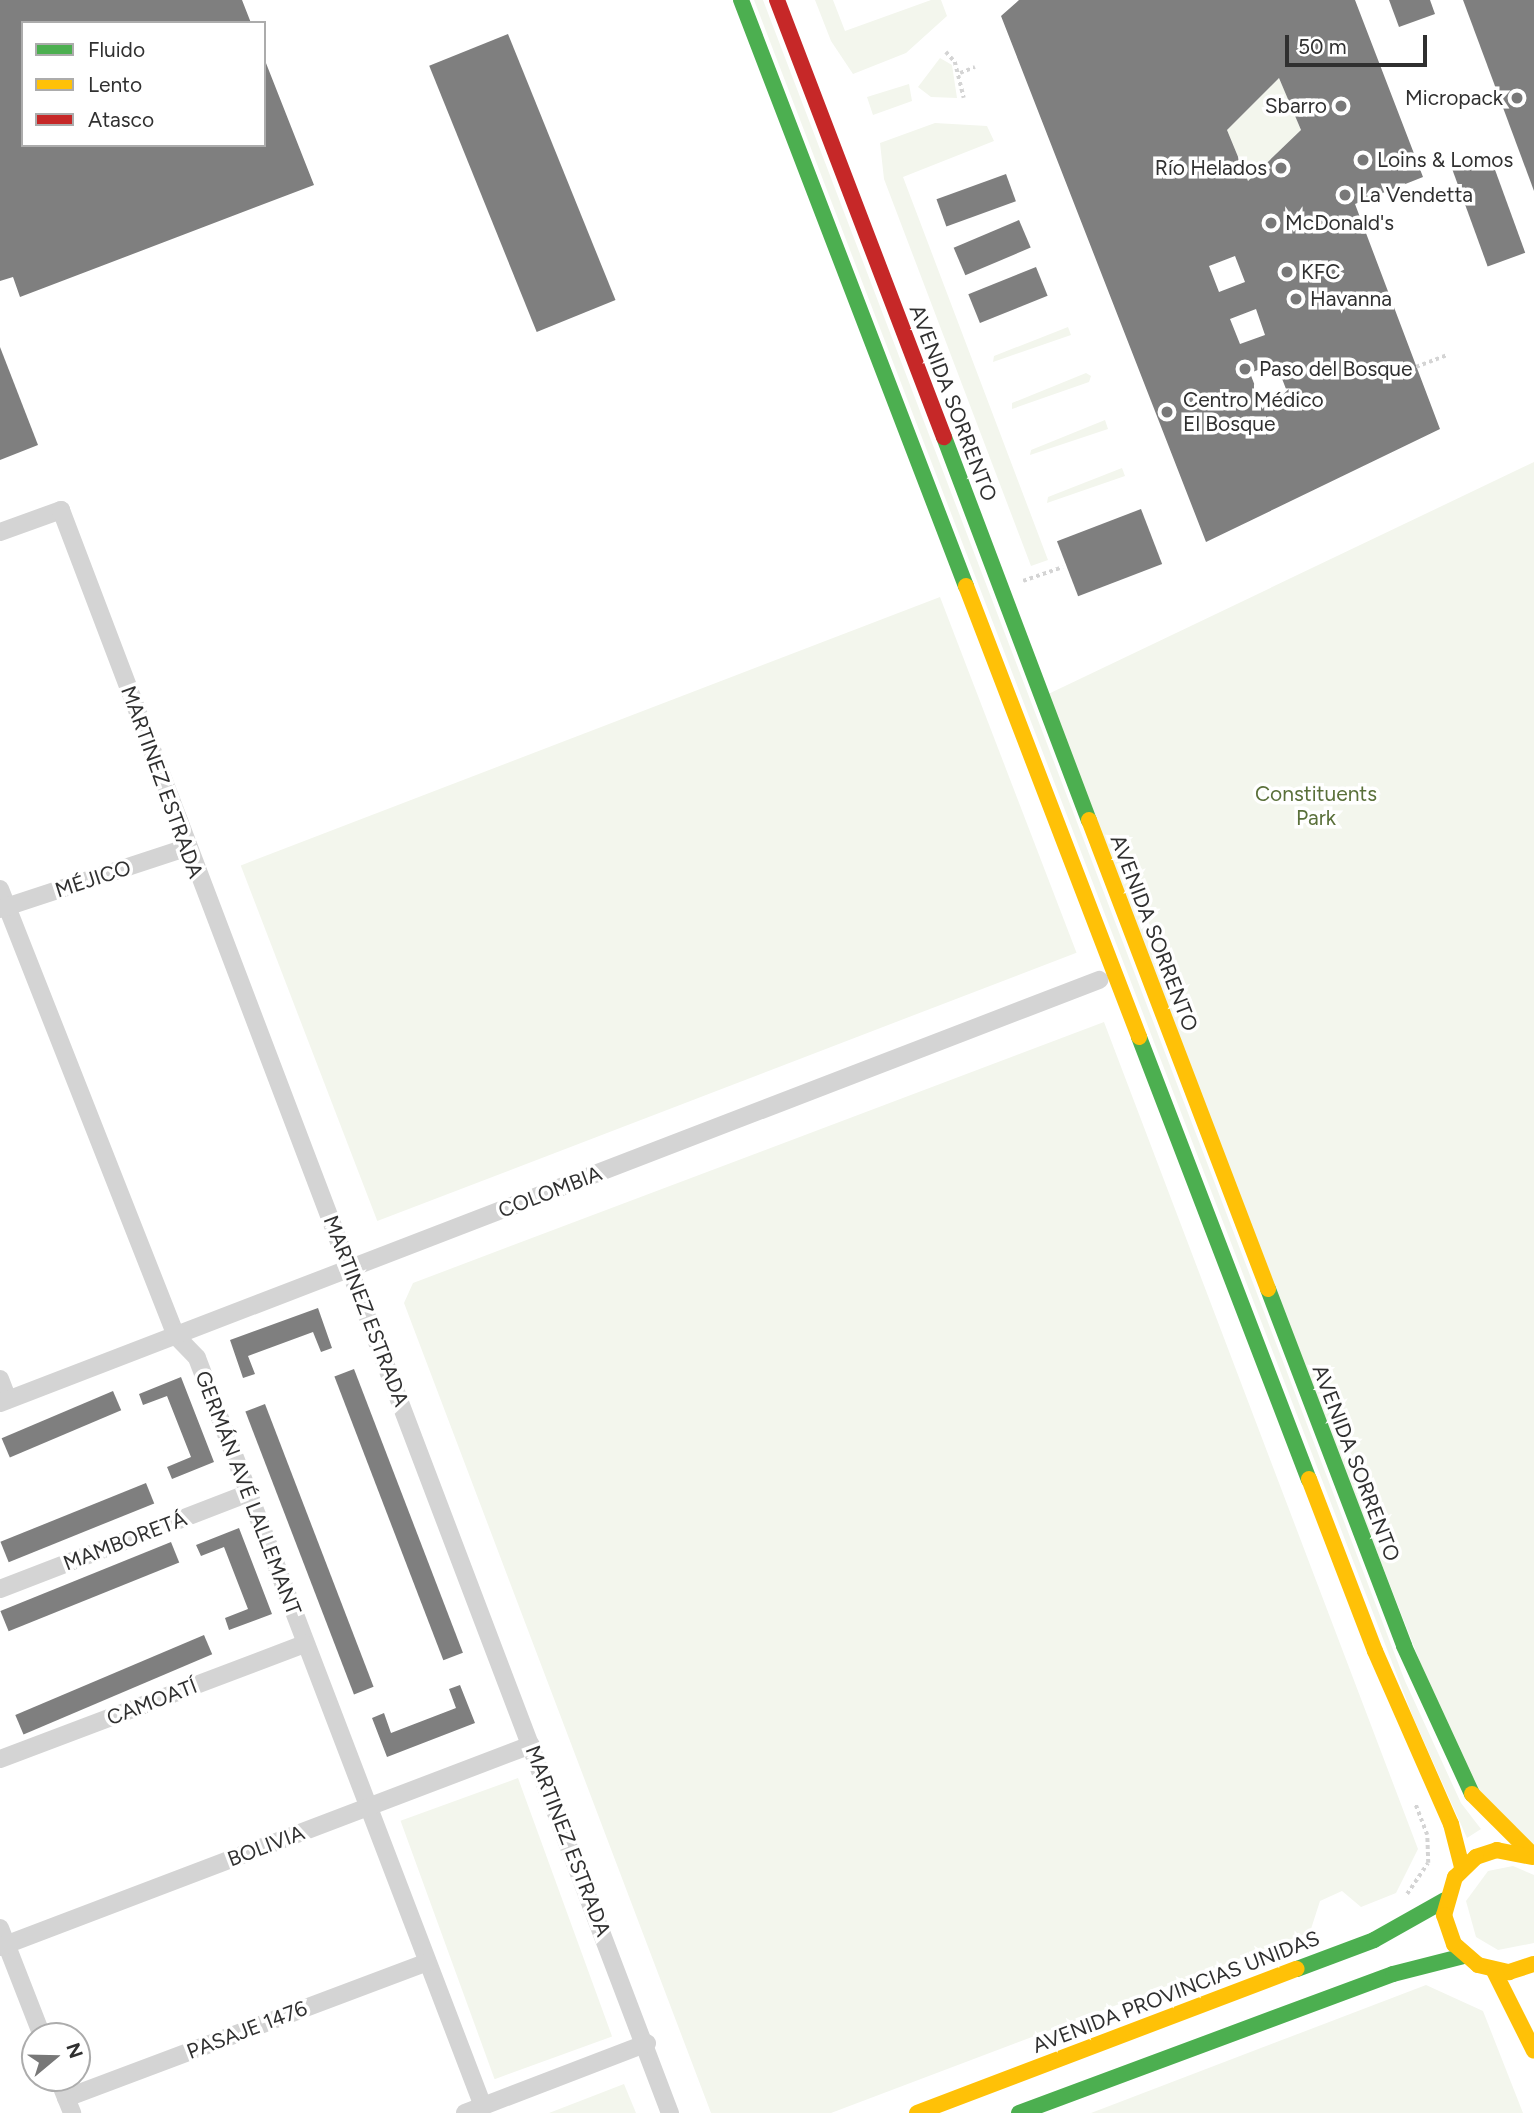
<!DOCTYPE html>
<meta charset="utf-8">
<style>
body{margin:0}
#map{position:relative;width:1534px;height:2113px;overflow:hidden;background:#fff;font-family:Figtree,sans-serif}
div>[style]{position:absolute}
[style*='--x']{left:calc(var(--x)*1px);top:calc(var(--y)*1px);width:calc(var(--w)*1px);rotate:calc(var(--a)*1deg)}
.green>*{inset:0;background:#f3f6ed;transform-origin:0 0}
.building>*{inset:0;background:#7f7f7f;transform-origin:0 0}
.path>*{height:3.5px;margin-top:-1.75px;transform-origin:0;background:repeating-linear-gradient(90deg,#d4d4d4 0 3.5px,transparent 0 7px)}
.street>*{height:18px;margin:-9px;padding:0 9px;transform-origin:9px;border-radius:9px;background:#d4d4d4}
.fast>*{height:16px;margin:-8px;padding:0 8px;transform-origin:8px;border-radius:8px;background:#4caf50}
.slow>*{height:16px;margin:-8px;padding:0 8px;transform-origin:8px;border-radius:8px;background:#ffc107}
.jam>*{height:16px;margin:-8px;padding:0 8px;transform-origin:8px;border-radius:8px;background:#c62828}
.dots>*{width:19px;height:19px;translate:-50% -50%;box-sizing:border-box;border:4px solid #fff;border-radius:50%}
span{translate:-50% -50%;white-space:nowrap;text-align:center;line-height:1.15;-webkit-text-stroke:7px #fff;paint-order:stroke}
.poi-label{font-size:21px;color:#303030}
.right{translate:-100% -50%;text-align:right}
.left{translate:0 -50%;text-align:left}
.street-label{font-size:21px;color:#303030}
.park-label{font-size:21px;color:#5a703a}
.legend{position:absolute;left:21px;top:21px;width:245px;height:126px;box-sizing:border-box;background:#fff;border:2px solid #acacac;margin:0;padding:9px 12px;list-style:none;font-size:21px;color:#303030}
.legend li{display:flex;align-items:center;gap:14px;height:35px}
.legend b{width:35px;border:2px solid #acacac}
.north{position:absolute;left:21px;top:2022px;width:70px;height:70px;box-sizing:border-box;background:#fff;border:2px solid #acacac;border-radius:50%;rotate:71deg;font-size:19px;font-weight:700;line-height:28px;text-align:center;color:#303030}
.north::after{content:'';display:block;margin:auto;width:24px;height:32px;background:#787878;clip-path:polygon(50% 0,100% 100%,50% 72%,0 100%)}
.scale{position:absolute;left:1285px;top:35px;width:142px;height:32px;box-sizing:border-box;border:4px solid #303030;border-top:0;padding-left:9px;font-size:21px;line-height:24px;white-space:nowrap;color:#303030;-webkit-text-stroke:5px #fff;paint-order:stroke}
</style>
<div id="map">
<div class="green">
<div style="clip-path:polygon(754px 0,763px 0,1405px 1681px,1461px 1803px,1481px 1829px,1467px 1838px,1413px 1717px)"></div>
<div style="clip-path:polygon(815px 0,833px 0,845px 31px,931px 0,941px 0,947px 16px,906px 53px,853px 74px,831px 41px)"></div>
<div style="clip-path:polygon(940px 58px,952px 65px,957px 98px,931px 97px,918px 87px)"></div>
<div style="clip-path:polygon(1279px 78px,1301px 130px,1248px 181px,1227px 130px)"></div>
<div style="clip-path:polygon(909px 84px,912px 101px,873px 115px,867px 97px)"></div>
<div style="clip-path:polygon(935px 123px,987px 126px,994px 141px,903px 177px,1048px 560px,1031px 566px,884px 179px,880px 143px)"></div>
<div style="clip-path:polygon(1068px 327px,1071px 335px,993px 362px,994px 356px)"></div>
<div style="clip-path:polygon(1086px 373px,1091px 376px,1089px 382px,1012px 409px,1012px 403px)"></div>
<div style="clip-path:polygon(1105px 420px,1108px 429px,1030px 455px,1031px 450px)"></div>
<div style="clip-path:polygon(1534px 462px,1534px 1856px,1473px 1797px,1042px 697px)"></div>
<div style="clip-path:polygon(1122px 468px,1125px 476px,1047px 503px,1048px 497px)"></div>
<div style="left:940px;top:597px;width:381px;height:749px;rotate:69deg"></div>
<div style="clip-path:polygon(1104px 1022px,1418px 1849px,1396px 1893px,1361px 1907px,1342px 1891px,1320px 1901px,1310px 1932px,831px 2113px,711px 2113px,404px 1303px,413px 1283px)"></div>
<div style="left:518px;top:1778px;width:275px;height:125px;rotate:70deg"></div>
<div style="clip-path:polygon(1513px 1866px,1534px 1875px,1534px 1943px,1498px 1950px,1476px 1937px,1466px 1901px,1488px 1871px)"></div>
<div style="clip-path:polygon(1426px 1985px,1483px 2011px,1523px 2113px,1091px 2113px)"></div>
<div style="clip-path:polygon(624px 2084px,636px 2113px,549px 2113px)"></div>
</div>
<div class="building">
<div style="clip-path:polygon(0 0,242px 0,251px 23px,23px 23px,23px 145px,264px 145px,264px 58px,314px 185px,20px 297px,13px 277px,0 281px)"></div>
<div style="clip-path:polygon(evenodd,1019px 0,1355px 0,1423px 177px,1355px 204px,1440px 429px,1206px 542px,1001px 16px,1019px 0,1279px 78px,1301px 130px,1248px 181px,1227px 130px,1279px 78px,1019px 0,1235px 256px,1245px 282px,1219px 292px,1209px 266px,1235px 256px,1019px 0,1256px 309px,1265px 335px,1240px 344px,1230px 319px,1256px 309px,1019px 0,1276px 363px,1286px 389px,1260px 399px,1250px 373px,1276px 363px)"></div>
<div style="clip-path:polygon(1389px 0,1430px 0,1435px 14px,1399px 27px)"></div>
<div style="clip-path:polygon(1463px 0,1534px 0,1534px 191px)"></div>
<div style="left:508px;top:34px;width:287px;height:85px;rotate:68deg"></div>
<div style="left:1490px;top:156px;width:103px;height:40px;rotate:70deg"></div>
<div style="left:1006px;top:174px;width:29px;height:74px;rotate:70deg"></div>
<div style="left:1019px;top:220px;width:30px;height:71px;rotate:67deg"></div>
<div style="left:1036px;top:267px;width:31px;height:73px;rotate:68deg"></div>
<div style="clip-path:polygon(0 347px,38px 445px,0 460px)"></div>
<div style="left:1141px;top:509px;width:59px;height:90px;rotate:69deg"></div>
<div style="clip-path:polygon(318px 1308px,332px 1348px,321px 1352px,313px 1332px,248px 1356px,255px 1374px,243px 1378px,230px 1340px)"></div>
<div style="left:354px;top:1369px;width:304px;height:21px;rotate:69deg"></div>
<div style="clip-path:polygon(181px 1377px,214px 1462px,172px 1479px,167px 1467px,191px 1457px,167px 1396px,143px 1405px,139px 1394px)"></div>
<div style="left:113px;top:1391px;width:21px;height:121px;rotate:67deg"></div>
<div style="left:265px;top:1404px;width:303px;height:21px;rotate:69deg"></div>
<div style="left:146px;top:1483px;width:22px;height:157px;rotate:68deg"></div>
<div style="clip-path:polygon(239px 1528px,272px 1614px,229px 1630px,225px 1618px,248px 1609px,224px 1547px,201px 1556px,196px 1545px)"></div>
<div style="left:171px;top:1542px;width:22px;height:184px;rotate:68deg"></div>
<div style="left:204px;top:1635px;width:21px;height:205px;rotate:67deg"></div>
<div style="clip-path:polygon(460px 1685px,475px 1723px,387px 1757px,372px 1718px,384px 1713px,391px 1733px,456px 1708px,449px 1689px)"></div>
</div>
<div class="path">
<div style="--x:946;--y:52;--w:13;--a:48"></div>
<div style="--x:955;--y:62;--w:37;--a:76"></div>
<div style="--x:960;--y:73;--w:16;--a:-22"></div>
<div style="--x:1416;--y:367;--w:33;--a:-21"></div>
<div style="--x:1023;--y:581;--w:42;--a:-19.3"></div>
<div style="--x:1407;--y:1894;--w:37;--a:-56"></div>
<div style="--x:1428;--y:1863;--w:28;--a:-92"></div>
<div style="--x:1427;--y:1835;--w:34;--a:-111"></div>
</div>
<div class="street">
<div style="--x:0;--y:532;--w:65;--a:-19.8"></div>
<div style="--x:61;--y:510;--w:1715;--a:69.2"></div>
<div style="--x:0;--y:889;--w:480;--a:68.5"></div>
<div style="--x:176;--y:1336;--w:30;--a:46"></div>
<div style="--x:197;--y:1358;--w:801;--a:69.08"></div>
<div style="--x:0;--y:909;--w:196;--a:-18.2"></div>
<div style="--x:0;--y:1379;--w:22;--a:69"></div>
<div style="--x:0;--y:1403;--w:1178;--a:-21.05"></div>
<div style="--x:0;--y:1589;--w:267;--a:-21.1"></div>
<div style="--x:0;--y:1759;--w:326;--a:-20.7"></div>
<div style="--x:0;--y:1928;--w:116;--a:68.7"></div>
<div style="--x:0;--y:1947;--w:568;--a:-20.83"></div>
<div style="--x:58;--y:2078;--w:38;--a:68"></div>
<div style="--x:66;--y:2098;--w:386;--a:-20.6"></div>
<div style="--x:465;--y:2113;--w:195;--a:-21"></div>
</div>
<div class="fast">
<div style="--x:741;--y:0;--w:628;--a:69"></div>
<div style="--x:944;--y:437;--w:410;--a:69.3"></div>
<div style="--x:1139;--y:1037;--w:474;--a:69"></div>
<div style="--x:1268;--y:1289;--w:382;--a:69.1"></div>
<div style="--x:1404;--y:1646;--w:163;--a:65.3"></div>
<div style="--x:1297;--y:1969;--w:82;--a:-20.6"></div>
<div style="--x:1374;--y:1940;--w:81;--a:-29.4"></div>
<div style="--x:1019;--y:2113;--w:399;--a:-20.4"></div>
<div style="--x:1393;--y:1974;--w:73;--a:-14.2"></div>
</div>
<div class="slow">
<div style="--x:966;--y:586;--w:483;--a:69"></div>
<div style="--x:1089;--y:820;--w:502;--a:69.11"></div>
<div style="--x:1309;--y:1479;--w:184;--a:69"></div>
<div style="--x:1375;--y:1651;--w:189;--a:66.3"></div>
<div style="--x:1451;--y:1824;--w:44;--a:75.7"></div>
<div style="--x:1472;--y:1794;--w:88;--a:45"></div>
<div style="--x:1532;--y:1857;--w:36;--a:-169"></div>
<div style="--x:1497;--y:1850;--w:22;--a:162"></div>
<div style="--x:1476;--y:1857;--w:29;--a:136"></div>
<div style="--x:1455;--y:1877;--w:40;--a:106"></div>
<div style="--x:1444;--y:1915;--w:31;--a:71"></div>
<div style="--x:1454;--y:1944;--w:32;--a:41"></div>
<div style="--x:1478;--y:1965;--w:32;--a:13"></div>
<div style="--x:1509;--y:1972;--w:26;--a:-18"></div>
<div style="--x:1494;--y:1971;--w:89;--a:63.4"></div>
<div style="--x:917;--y:2113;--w:406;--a:-20.8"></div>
</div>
<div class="jam">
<div style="--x:777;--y:0;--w:468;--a:69.1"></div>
</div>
<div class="dots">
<div style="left:1517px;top:98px;background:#787878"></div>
<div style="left:1341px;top:106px;background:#787878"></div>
<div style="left:1363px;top:160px;background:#787878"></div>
<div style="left:1281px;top:168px;background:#787878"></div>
<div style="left:1345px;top:195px;background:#787878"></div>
<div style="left:1271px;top:223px;background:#787878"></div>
<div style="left:1287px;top:272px;background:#787878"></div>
<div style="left:1296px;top:299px;background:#787878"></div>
<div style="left:1245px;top:369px;background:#787878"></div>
<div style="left:1167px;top:412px;background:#787878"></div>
</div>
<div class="poi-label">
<span class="right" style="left:1503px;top:98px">Micropack</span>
<span class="right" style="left:1327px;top:106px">Sbarro</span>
<span class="left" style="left:1377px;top:160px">Loins &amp; Lomos</span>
<span class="right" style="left:1267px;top:168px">Río Helados</span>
<span class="left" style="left:1359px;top:195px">La Vendetta</span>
<span class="left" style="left:1285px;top:223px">McDonald's</span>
<span class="left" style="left:1301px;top:272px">KFC</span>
<span class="left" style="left:1310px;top:299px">Havanna</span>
<span class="left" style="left:1259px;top:369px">Paso del Bosque</span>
<span class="left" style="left:1183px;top:412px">Centro Médico<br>El Bosque</span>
</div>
<div class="street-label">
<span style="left:953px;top:403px;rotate:69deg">AVENIDA SORRENTO</span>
<span style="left:162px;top:782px;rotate:70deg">MARTINEZ ESTRADA</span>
<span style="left:93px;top:879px;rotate:-18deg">MÉJICO</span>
<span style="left:1154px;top:933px;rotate:69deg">AVENIDA SORRENTO</span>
<span style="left:550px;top:1192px;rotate:-21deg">COLOMBIA</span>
<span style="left:366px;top:1311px;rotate:69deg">MARTINEZ ESTRADA</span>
<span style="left:1356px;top:1463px;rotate:69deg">AVENIDA SORRENTO</span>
<span style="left:248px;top:1493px;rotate:69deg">GERMÁN AVÉ LALLEMANT</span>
<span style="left:125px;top:1541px;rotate:-21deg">MAMBORETÁ</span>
<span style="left:152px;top:1702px;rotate:-21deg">CAMOATÍ</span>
<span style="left:568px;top:1841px;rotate:69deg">MARTINEZ ESTRADA</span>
<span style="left:266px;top:1846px;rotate:-21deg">BOLIVIA</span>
<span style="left:1176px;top:1992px;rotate:-21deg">AVENIDA PROVINCIAS UNIDAS</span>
<span style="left:247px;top:2030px;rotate:-21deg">PASAJE 1476</span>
</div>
<div class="park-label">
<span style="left:1316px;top:806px">Constituents<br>Park</span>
</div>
<ul class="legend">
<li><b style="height:9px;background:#4caf50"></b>Fluido</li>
<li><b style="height:9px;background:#ffc107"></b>Lento</li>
<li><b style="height:9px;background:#c62828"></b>Atasco</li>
</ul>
<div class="north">N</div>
<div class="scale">50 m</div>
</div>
